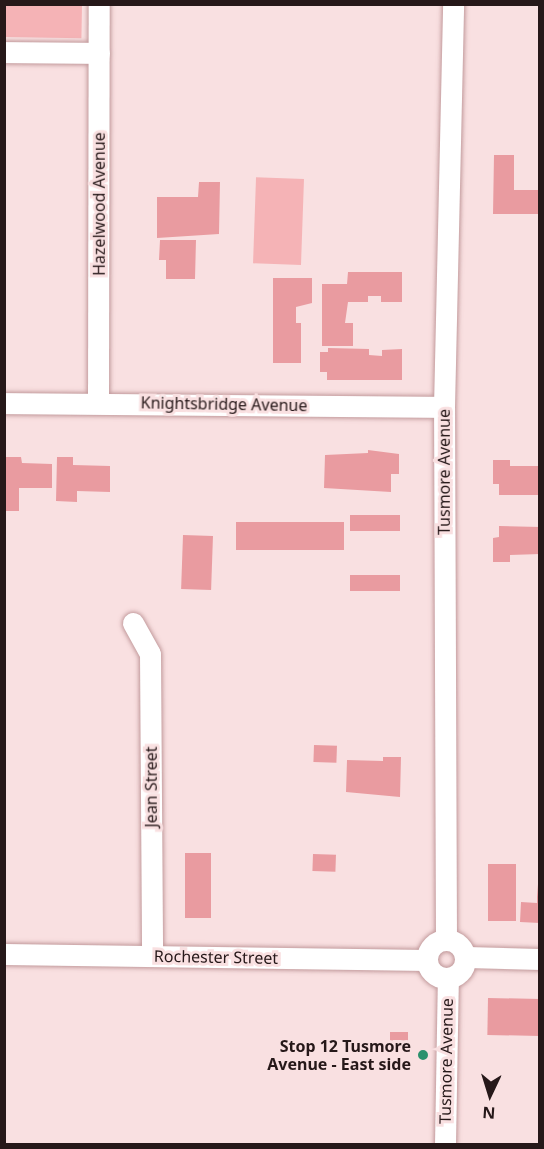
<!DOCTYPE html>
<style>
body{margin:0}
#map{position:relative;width:544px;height:1149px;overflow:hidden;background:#f9e0e1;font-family:"Noto Sans",sans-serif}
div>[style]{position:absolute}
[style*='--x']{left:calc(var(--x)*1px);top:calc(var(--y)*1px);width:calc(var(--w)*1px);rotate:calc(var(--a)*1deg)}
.green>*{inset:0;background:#f5b3b6;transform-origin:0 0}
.building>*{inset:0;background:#e99ba0;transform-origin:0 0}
.roads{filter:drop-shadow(0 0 2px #c29a9c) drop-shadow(0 0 2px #c29a9c)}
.minor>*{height:21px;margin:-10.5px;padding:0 10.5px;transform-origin:10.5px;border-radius:10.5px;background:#fff}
.minor>.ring{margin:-10.5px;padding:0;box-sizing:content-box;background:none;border:21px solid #fff;border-radius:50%}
.dots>*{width:16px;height:16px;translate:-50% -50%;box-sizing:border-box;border:3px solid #f9e0e1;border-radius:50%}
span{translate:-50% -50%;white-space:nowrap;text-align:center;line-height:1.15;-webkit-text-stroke:6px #f9e0e1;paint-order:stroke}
.street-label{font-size:16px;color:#261819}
.poi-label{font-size:16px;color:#261819;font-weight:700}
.right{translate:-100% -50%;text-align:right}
.frame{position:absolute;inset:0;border:6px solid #261819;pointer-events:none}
.north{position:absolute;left:460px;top:1065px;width:60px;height:60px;-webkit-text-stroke:4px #f9e0e1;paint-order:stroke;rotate:184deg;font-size:16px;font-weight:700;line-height:24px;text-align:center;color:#261819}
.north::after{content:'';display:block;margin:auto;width:21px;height:27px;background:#261819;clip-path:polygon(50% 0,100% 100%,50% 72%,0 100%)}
</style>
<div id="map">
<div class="green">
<div style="left:5px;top:4px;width:77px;height:33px;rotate:1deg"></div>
<div style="left:304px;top:179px;width:86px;height:48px;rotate:92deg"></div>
</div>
<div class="building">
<div style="clip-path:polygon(494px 155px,514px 155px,514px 190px,540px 190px,540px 214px,493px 214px)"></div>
<div style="clip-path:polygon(199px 182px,220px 182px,219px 234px,157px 238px,157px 197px,198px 197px)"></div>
<div style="clip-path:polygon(160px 240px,196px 240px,195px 279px,166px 279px,166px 260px,159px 260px)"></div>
<div style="clip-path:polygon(348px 272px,402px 272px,402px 302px,381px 302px,381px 296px,368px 296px,368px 302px,348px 302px,345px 323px,353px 323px,353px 346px,322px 346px,322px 284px,347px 284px)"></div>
<div style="clip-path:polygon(273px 278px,312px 278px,312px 303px,296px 307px,296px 323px,301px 323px,301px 363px,273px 363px)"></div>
<div style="clip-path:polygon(328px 348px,369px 349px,369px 355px,382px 356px,382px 350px,402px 349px,402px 380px,327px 380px,327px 372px,320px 372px,320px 352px,328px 352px)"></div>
<div style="clip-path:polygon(368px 450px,399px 454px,399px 474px,391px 474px,391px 492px,324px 488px,325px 455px,368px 453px)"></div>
<div style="clip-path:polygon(4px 457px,21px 457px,22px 463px,52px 464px,52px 488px,19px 488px,19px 511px,4px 511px)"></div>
<div style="clip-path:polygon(57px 457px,73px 457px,73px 465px,110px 466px,110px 492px,77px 491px,77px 502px,56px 501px)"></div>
<div style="clip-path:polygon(493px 460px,510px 460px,510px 466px,540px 466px,540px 495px,499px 495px,499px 484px,493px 484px)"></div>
<div style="left:350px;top:515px;width:50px;height:16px"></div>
<div style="left:236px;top:522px;width:108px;height:28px"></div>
<div style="clip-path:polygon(499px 526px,540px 527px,540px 554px,510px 555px,510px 562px,493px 562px,493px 538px,499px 537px)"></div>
<div style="left:183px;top:535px;width:30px;height:54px;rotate:2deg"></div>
<div style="left:350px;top:575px;width:50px;height:16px"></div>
<div style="left:314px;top:745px;width:23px;height:17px;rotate:2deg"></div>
<div style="clip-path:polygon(383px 757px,401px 757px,400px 797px,346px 792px,347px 760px,383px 761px)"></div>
<div style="left:185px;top:853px;width:26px;height:65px"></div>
<div style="left:313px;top:854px;width:23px;height:17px;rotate:2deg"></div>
<div style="left:488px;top:864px;width:28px;height:57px"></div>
<div style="clip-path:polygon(537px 884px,540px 923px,520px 922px,521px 902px,537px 903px)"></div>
<div style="left:488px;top:998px;width:52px;height:37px;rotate:1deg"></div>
<div style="left:390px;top:1032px;width:18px;height:18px"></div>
</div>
<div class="roads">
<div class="minor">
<div style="--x:4;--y:52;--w:95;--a:0.6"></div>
<div style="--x:4;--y:403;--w:440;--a:0.5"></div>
<div style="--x:98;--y:403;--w:399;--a:-89.9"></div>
<div style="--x:133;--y:623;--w:35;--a:61"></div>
<div style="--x:150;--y:654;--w:302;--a:89.6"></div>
<div class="ring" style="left:427px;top:940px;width:17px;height:17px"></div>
<div style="--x:446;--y:940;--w:533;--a:-90.21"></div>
<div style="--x:444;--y:407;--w:403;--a:-88.7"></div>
<div style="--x:4;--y:954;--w:423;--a:0.8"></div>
<div style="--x:466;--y:957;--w:74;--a:1.5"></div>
<div style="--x:445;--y:1144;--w:166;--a:-89"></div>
</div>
</div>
<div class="dots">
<div style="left:423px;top:1055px;background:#2b916d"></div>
</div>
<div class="street-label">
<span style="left:99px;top:204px;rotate:-90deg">Hazelwood Avenue</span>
<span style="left:224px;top:404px;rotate:1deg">Knightsbridge Avenue</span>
<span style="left:444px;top:472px;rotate:-90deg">Tusmore Avenue</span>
<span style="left:151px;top:787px;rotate:-90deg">Jean Street</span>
<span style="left:216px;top:957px;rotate:1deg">Rochester Street</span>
<span style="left:446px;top:1061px;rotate:-89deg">Tusmore Avenue</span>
</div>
<div class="poi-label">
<span class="right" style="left:411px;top:1055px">Stop 12 Tusmore<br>Avenue - East side</span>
</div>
<div class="frame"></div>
<div class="north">N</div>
</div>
